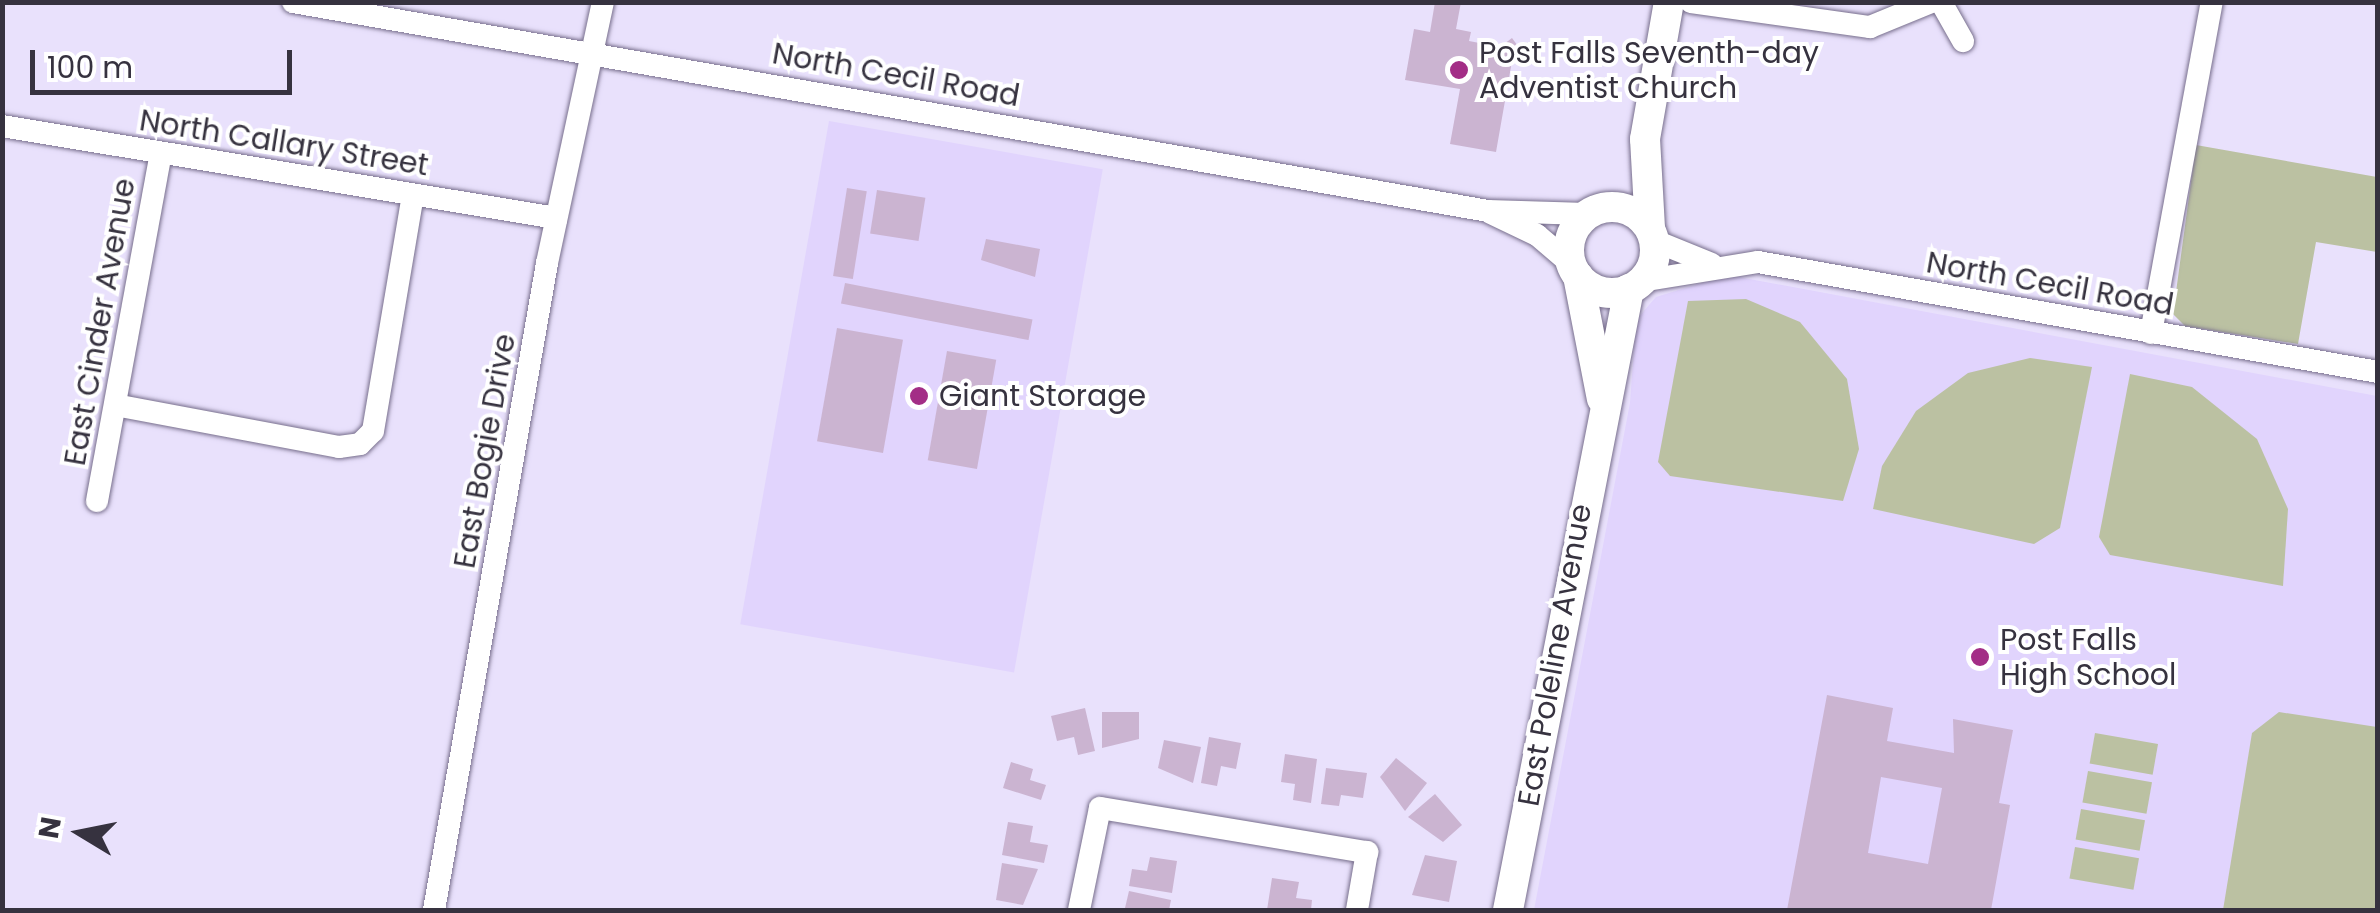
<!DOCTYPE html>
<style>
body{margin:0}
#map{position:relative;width:2380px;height:913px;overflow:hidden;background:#e9e1fc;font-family:Poppins,sans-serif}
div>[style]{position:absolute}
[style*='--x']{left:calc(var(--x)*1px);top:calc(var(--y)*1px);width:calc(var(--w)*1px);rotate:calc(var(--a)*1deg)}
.built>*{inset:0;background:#e1d4fd;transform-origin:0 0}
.green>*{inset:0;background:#bbc1a2;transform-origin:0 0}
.building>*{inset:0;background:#cbb4d1;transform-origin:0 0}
.roads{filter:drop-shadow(0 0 2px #776e8c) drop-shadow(0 0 2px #776e8c)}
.minor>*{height:22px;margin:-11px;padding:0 11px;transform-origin:11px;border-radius:11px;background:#fff}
.major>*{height:30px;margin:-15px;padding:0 15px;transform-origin:15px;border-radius:15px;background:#fff}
.major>.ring{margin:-15px;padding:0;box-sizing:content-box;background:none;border:30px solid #fff;border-radius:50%}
.dots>*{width:28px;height:28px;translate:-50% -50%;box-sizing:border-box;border:5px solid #fff;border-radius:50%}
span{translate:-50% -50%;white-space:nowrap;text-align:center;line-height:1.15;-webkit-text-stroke:8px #fff;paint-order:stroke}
.poi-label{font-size:30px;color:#36323f}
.left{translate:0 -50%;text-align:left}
.street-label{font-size:30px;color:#36323f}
.frame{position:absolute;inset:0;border:5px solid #36323f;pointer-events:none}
.north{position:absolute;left:30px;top:783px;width:100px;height:100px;-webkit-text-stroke:8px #fff;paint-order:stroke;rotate:280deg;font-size:28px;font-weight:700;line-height:40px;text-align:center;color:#36323f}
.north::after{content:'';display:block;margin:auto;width:35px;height:45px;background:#36323f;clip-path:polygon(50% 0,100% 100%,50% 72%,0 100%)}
.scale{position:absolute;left:30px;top:50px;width:262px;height:45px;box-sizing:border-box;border:5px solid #36323f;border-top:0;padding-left:12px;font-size:30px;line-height:35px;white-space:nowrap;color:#36323f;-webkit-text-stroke:8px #fff;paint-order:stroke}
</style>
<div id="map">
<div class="built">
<div style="left:829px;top:121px;width:278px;height:511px;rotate:10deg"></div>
<div style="clip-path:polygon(1728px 275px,2377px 396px,2377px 910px,1534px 910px,1630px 403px,1636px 320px,1656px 297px)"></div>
</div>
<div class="green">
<div style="clip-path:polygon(2196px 145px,2377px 177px,2377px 252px,2316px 242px,2298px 344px,2185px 326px,2173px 314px)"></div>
<div style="clip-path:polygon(1746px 299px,1800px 322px,1847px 379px,1859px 449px,1843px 501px,1670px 476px,1658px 462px,1688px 301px)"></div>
<div style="clip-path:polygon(2030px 358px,2092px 367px,2060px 528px,2034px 544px,1873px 509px,1882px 466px,1916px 411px,1968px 373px)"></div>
<div style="clip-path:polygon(2130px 374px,2192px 387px,2257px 439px,2288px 509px,2283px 586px,2110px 555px,2099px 537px)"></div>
<div style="clip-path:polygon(2279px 712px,2377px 727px,2377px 910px,2223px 910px,2252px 733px)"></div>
<div style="left:2095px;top:733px;width:64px;height:31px;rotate:10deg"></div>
<div style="left:2088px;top:771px;width:65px;height:32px;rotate:10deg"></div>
<div style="left:2081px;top:809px;width:65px;height:31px;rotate:10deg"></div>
<div style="left:2075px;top:847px;width:65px;height:32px;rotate:10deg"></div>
</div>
<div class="building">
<div style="clip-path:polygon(1435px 2px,1461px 2px,1456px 29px,1471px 32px,1469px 41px,1500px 47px,1512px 38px,1523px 53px,1512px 61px,1496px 152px,1450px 144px,1460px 89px,1405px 80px,1414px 29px,1430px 32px)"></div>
<div style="left:847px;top:188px;width:20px;height:89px;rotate:9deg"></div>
<div style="left:877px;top:190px;width:49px;height:44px;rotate:9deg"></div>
<div style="clip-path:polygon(986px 239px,1040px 249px,1035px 277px,981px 260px)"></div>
<div style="left:845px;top:283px;width:191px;height:21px;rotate:11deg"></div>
<div style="left:837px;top:328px;width:67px;height:115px;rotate:10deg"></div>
<div style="left:947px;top:351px;width:50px;height:111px;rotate:10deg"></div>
<div style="clip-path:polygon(evenodd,1827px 695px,1893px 708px,1887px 741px,1954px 753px,1953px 719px,2013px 730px,1999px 803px,2010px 805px,1991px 910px,1787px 910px,1827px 695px,1881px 777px,1942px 788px,1928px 864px,1868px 853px,1881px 777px)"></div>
<div style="clip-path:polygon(1085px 708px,1095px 751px,1078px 755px,1074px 737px,1057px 741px,1051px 716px)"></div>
<div style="clip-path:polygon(1102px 712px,1139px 712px,1139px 739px,1102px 748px)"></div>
<div style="clip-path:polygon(1209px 737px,1241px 743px,1236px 769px,1221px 766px,1217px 786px,1201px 783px)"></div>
<div style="clip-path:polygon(1164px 740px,1201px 747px,1193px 783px,1158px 768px)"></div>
<div style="clip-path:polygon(1285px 754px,1317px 759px,1311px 803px,1293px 800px,1295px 784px,1281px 782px)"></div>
<div style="clip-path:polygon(1396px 758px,1427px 783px,1405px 811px,1380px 777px)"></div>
<div style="clip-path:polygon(1011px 762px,1033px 769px,1030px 780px,1046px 785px,1041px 800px,1003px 788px)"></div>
<div style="clip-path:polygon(1326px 768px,1367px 773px,1363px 798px,1341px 795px,1339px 806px,1321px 804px)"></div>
<div style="clip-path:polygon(1435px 794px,1462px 825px,1443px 842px,1408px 817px)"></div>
<div style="clip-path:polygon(1008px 822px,1033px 826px,1030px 842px,1048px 845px,1044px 863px,1002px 855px)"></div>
<div style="clip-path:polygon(1425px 855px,1457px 861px,1449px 902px,1412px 895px)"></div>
<div style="clip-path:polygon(1150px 857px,1177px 861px,1172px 893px,1129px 886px,1132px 869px,1147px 871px)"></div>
<div style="clip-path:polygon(1002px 863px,1038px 869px,1023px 905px,996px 900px)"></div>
<div style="clip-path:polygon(1272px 878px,1299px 882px,1296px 898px,1312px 900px,1311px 910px,1267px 910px)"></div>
<div style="clip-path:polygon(1129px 891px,1171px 900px,1169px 910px,1125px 908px)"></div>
</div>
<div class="roads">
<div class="minor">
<div style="--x:293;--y:2;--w:1213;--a:9.92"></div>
<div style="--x:1488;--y:211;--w:99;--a:1.7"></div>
<div style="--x:1691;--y:2;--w:181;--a:8"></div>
<div style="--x:1870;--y:27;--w:66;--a:-22.3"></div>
<div style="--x:1941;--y:2;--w:45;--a:60.6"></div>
<div style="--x:2;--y:126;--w:562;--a:9.43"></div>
<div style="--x:1491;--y:213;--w:51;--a:25.6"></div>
<div style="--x:1537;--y:235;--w:45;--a:40.5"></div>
<div style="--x:1655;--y:241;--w:61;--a:22"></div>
<div style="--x:1641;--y:281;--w:119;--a:-9.2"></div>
<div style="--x:1758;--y:262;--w:630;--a:10.06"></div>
<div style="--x:2151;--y:333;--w:337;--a:-79.6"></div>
<div style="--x:115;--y:405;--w:228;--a:10.6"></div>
<div style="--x:339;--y:447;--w:21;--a:-8"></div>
<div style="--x:360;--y:444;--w:18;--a:-45"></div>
<div style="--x:373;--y:431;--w:239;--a:-80.4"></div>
<div style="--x:97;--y:501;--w:354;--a:-79.6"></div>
<div style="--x:434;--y:910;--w:657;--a:-80.09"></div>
<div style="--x:547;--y:263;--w:267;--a:-77.9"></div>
<div style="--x:1079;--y:910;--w:104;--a:-78.4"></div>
<div style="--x:1100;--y:808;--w:271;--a:9.4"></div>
<div style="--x:1367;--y:852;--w:59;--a:99.8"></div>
</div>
<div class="major">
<div class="ring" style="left:1569px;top:207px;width:56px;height:56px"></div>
<div style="--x:1650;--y:228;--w:89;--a:-93.2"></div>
<div style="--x:1645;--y:139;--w:139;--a:-80.1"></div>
<div style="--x:1578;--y:276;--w:125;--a:79"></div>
<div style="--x:1508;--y:910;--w:633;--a:-78.97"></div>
</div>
</div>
<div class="dots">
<div style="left:1459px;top:70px;background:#a32d86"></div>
<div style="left:919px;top:396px;background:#a32d86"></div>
<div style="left:1980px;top:657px;background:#a32d86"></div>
</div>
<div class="poi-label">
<span class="left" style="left:1479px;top:70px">Post Falls Seventh-day<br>Adventist Church</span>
<span class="left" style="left:939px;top:396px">Giant Storage</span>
<span class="left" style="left:2000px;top:657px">Post Falls<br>High School</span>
</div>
<div class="street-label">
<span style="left:896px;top:75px;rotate:10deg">North Cecil Road</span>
<span style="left:284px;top:143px;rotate:9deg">North Callary Street</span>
<span style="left:2050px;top:284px;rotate:10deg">North Cecil Road</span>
<span style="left:100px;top:322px;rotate:-80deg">East Cinder Avenue</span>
<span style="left:485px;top:451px;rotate:-80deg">East Bogie Drive</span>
<span style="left:1555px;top:655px;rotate:-80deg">East Poleline Avenue</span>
</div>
<div class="frame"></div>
<div class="north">N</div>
<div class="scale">100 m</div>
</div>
